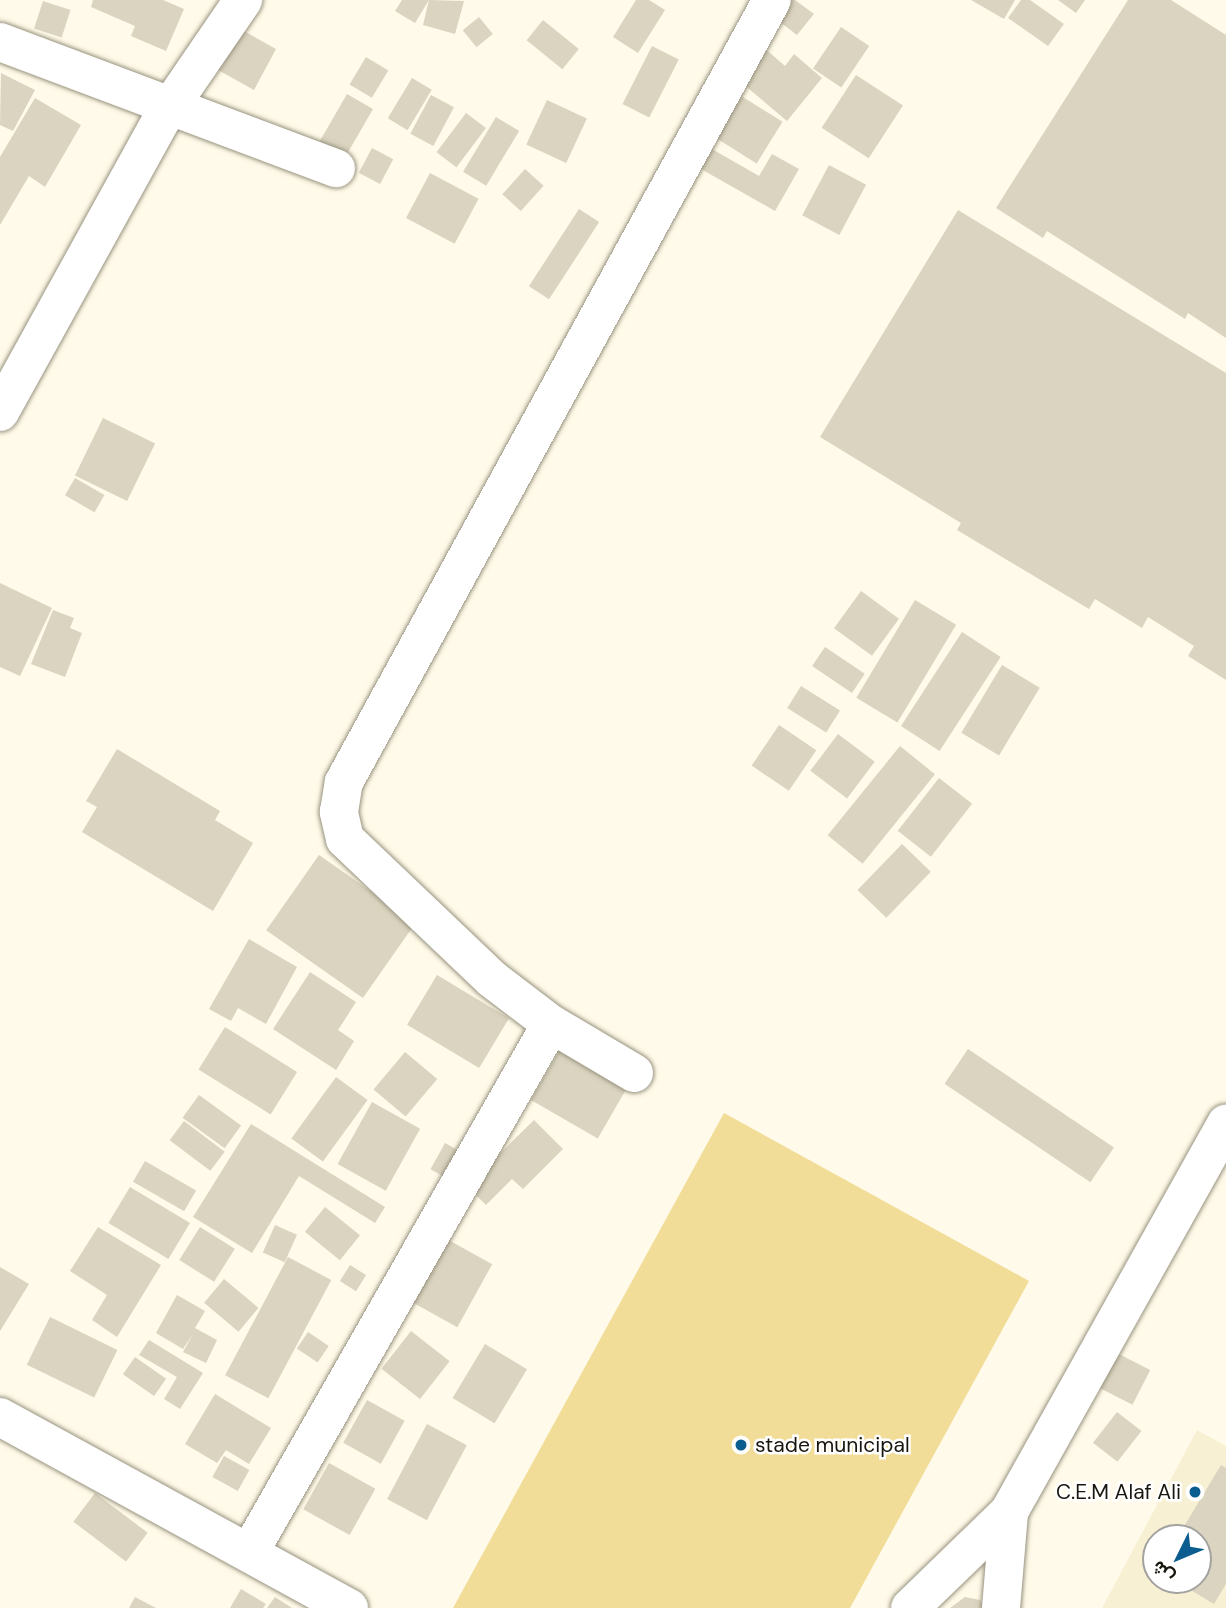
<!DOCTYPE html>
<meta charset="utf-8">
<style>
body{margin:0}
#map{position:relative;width:1226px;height:1608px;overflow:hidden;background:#fffae9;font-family:"DM Sans",Vazirmatn,sans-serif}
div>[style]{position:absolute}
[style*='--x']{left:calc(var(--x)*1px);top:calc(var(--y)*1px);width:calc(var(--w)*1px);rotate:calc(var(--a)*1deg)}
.built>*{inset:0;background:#f8f0d3}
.green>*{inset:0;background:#f1dd97}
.building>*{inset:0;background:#dad4c0;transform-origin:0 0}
.roads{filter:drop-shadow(0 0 2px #98937f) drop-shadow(0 0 2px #98937f)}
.minor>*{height:38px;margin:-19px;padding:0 19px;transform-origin:19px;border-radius:19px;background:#fff}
.dots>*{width:19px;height:19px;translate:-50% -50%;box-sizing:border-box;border:4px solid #fff;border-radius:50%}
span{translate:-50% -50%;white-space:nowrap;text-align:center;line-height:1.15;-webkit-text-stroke:5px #fff;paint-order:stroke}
.poi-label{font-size:21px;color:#18160e}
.left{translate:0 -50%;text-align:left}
.right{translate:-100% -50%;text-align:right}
.north{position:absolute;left:1142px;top:1524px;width:70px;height:70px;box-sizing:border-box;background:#fff;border:2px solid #a3a29f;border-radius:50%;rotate:227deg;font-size:19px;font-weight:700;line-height:28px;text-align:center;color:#18160e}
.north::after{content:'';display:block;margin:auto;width:24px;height:32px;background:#0b5d8f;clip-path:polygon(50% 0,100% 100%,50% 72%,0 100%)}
</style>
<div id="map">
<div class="built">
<div style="clip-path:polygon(evenodd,1197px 1430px,1226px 1446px,1226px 1608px,1102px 1608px,1197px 1430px,1156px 1538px,1198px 1538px,1198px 1580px,1156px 1580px,1156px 1538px)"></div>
</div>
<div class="green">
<div style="clip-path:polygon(724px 1113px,1029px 1281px,850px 1608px,453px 1608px)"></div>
</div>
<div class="building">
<div style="clip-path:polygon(93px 0,163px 0,184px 9px,166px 51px,131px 36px,135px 26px,91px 7px)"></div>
<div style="clip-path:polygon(402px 0,429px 0,415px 23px,395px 11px)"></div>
<div style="clip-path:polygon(429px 0,464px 1px,455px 34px,423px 25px)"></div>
<div style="clip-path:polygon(636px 0,649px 0,665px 10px,638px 53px,613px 37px)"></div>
<div style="clip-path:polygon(784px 0,795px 0,814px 14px,797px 35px,772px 16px)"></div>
<div style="clip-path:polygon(971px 0,1015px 0,1004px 19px)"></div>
<div style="clip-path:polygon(1021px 0,1030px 0,1064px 24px,1048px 46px,1008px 18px)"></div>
<div style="clip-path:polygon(1058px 0,1085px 0,1076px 13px)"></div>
<div style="clip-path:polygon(1128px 0,1171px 0,1226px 35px,1226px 338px,1188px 313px,1185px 319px,1047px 231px,1043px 238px,996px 208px)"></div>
<div style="left:43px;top:1px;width:29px;height:29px;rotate:18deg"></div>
<div style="left:479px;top:17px;width:22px;height:21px;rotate:51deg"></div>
<div style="clip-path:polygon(224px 20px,276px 49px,254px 90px,218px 70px)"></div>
<div style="left:543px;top:20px;width:46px;height:26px;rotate:39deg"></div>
<div style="left:841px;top:27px;width:34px;height:50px;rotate:34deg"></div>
<div style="left:652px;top:46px;width:30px;height:65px;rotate:27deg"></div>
<div style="clip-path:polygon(762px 46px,785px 66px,794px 54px,822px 78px,787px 121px,736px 78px)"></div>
<div style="left:366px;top:57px;width:26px;height:32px;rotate:31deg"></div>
<div style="clip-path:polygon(1px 73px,35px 90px,13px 131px,0 125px)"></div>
<div style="left:856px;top:75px;width:56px;height:63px;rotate:33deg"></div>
<div style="left:412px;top:78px;width:23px;height:47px;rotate:31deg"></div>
<div style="left:730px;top:89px;width:62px;height:49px;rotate:32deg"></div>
<div style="left:347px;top:94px;width:30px;height:68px;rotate:30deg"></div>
<div style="left:431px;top:95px;width:26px;height:44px;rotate:28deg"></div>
<div style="clip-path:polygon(35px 98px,81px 125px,45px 187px,29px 176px,0 225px,0 157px)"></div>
<div style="left:547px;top:100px;width:44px;height:49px;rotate:25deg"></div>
<div style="left:466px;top:113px;width:25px;height:49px;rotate:37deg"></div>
<div style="left:496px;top:117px;width:27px;height:64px;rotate:31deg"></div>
<div style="clip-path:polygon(705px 145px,759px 176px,772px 154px,799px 169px,775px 211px,694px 165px)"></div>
<div style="left:372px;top:148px;width:24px;height:28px;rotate:28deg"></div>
<div style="left:829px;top:165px;width:42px;height:57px;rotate:28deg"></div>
<div style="left:525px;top:169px;width:25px;height:34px;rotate:42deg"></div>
<div style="left:430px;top:173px;width:55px;height:51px;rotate:28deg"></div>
<div style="left:579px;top:209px;width:24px;height:92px;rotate:33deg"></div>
<div style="clip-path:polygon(958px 210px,1226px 373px,1226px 680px,1188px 656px,1194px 646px,1148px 617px,1142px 628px,1095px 599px,1089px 609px,957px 530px,961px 523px,820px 437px)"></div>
<div style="left:103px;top:418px;width:58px;height:64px;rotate:26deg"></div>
<div style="left:75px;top:478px;width:34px;height:20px;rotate:30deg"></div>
<div style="clip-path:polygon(0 583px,52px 608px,20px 676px,0 667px)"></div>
<div style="left:861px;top:591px;width:47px;height:46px;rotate:36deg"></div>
<div style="left:915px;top:600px;width:48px;height:114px;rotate:31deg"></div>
<div style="clip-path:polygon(53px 610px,74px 618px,70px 628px,82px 633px,65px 677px,31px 664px)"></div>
<div style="left:962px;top:632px;width:46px;height:112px;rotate:33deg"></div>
<div style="left:825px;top:647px;width:48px;height:23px;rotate:34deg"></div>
<div style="left:1002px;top:665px;width:44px;height:79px;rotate:31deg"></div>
<div style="left:801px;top:686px;width:46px;height:26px;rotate:32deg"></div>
<div style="left:779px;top:725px;width:45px;height:49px;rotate:34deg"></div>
<div style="left:838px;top:734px;width:46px;height:46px;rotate:37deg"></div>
<div style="left:900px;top:746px;width:45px;height:115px;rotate:39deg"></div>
<div style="clip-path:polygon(117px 749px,220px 811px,215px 820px,253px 843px,213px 911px,82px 832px,97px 807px,86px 801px)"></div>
<div style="left:939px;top:778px;width:42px;height:67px;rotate:38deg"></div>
<div style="left:902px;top:844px;width:40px;height:64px;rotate:44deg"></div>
<div style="left:319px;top:855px;width:118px;height:92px;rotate:35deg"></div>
<div style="clip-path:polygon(249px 939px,297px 967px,266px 1024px,238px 1008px,231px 1021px,209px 1009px)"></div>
<div style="clip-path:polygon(310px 972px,356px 1002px,338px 1030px,354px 1041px,336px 1070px,273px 1029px)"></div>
<div style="left:437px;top:975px;width:84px;height:58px;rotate:31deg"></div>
<div style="left:225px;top:1027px;width:85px;height:50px;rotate:32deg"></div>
<div style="left:561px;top:1048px;width:77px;height:60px;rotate:30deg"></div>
<div style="left:968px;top:1049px;width:176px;height:42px;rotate:34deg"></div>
<div style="left:405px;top:1052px;width:42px;height:49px;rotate:40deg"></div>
<div style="left:336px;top:1077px;width:39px;height:76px;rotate:36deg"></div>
<div style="left:199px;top:1095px;width:52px;height:28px;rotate:36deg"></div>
<div style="left:372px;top:1102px;width:55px;height:71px;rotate:29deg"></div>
<div style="clip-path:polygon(534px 1120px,563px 1149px,523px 1189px,512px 1179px,486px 1205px,467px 1186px)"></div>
<div style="left:184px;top:1121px;width:51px;height:24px;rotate:37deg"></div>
<div style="clip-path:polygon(251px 1124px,385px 1207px,375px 1223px,299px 1176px,252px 1253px,193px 1217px)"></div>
<div style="left:445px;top:1143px;width:41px;height:30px;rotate:29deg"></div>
<div style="left:145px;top:1161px;width:59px;height:24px;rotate:30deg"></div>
<div style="left:130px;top:1187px;width:70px;height:42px;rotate:31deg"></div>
<div style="left:325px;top:1207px;width:45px;height:32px;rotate:39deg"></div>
<div style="left:275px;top:1225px;width:24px;height:30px;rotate:24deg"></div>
<div style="clip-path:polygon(98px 1227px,161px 1265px,117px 1337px,92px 1320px,107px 1295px,70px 1271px)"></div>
<div style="left:200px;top:1227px;width:41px;height:39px;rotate:32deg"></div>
<div style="left:445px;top:1238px;width:54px;height:72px;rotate:29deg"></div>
<div style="left:288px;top:1257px;width:49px;height:134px;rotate:28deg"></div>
<div style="left:350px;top:1265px;width:19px;height:19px;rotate:32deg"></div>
<div style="clip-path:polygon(0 1267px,29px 1284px,0 1331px)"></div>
<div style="left:224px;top:1279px;width:45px;height:31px;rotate:40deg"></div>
<div style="clip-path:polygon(177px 1295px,205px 1311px,195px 1328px,217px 1340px,206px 1363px,183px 1352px,193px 1334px,183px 1349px,156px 1333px)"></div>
<div style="left:50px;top:1317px;width:75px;height:53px;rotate:26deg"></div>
<div style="left:411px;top:1331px;width:49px;height:48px;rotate:38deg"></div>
<div style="left:308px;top:1332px;width:25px;height:20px;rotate:34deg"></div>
<div style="clip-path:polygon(149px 1340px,203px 1373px,180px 1409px,164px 1399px,177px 1377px,139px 1355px)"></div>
<div style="left:485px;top:1344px;width:49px;height:63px;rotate:31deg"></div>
<div style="left:1111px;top:1350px;width:44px;height:39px;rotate:27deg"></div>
<div style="left:135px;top:1357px;width:38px;height:21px;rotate:35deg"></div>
<div style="clip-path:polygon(215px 1394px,271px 1428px,249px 1464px,226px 1450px,217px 1463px,185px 1444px)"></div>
<div style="left:367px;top:1400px;width:43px;height:49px;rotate:29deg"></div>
<div style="left:1117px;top:1412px;width:31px;height:39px;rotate:38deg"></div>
<div style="left:427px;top:1424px;width:45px;height:85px;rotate:28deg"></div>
<div style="left:224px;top:1456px;width:29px;height:24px;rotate:29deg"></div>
<div style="left:329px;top:1463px;width:53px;height:53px;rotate:29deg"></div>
<div style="clip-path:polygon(1221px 1465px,1226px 1468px,1226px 1584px,1214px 1604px,1174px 1580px,1198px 1580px,1198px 1538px,1177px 1538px)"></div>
<div style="left:95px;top:1493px;width:66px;height:36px;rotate:37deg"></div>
<div style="clip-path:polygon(241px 1589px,266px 1604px,263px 1608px,230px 1608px)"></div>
<div style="clip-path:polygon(135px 1597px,156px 1608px,129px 1608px)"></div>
<div style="clip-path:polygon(275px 1597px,292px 1608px,267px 1608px)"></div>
<div style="clip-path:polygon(965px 1597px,980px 1600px,986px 1608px,950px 1608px)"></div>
</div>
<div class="roads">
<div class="minor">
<div style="--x:0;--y:42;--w:359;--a:20.6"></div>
<div style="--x:0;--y:412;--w:337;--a:-61.1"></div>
<div style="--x:163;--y:117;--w:142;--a:-55.6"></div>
<div style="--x:634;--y:1073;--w:96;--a:-149.4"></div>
<div style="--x:551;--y:1024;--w:74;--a:-142.7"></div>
<div style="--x:492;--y:979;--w:203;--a:-136.4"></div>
<div style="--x:345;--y:839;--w:28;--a:-103"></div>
<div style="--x:339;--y:812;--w:30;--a:-81"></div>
<div style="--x:344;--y:782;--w:891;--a:-61.31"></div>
<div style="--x:0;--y:1417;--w:398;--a:28.7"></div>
<div style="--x:249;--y:1553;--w:609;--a:-60.28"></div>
<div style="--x:910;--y:1608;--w:138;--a:-44.1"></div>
<div style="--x:1009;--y:1512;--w:445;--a:-60.8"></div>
<div style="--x:1001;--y:1608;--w:96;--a:-85.2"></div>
</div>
</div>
<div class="dots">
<div style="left:741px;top:1445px;background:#0b5d8f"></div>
<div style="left:1195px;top:1492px;background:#0b5d8f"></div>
</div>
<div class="poi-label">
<span class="left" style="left:755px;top:1445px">stade municipal</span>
<span class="right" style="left:1181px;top:1492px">C.E.M Alaf Ali</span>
</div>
<div class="north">ش</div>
</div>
